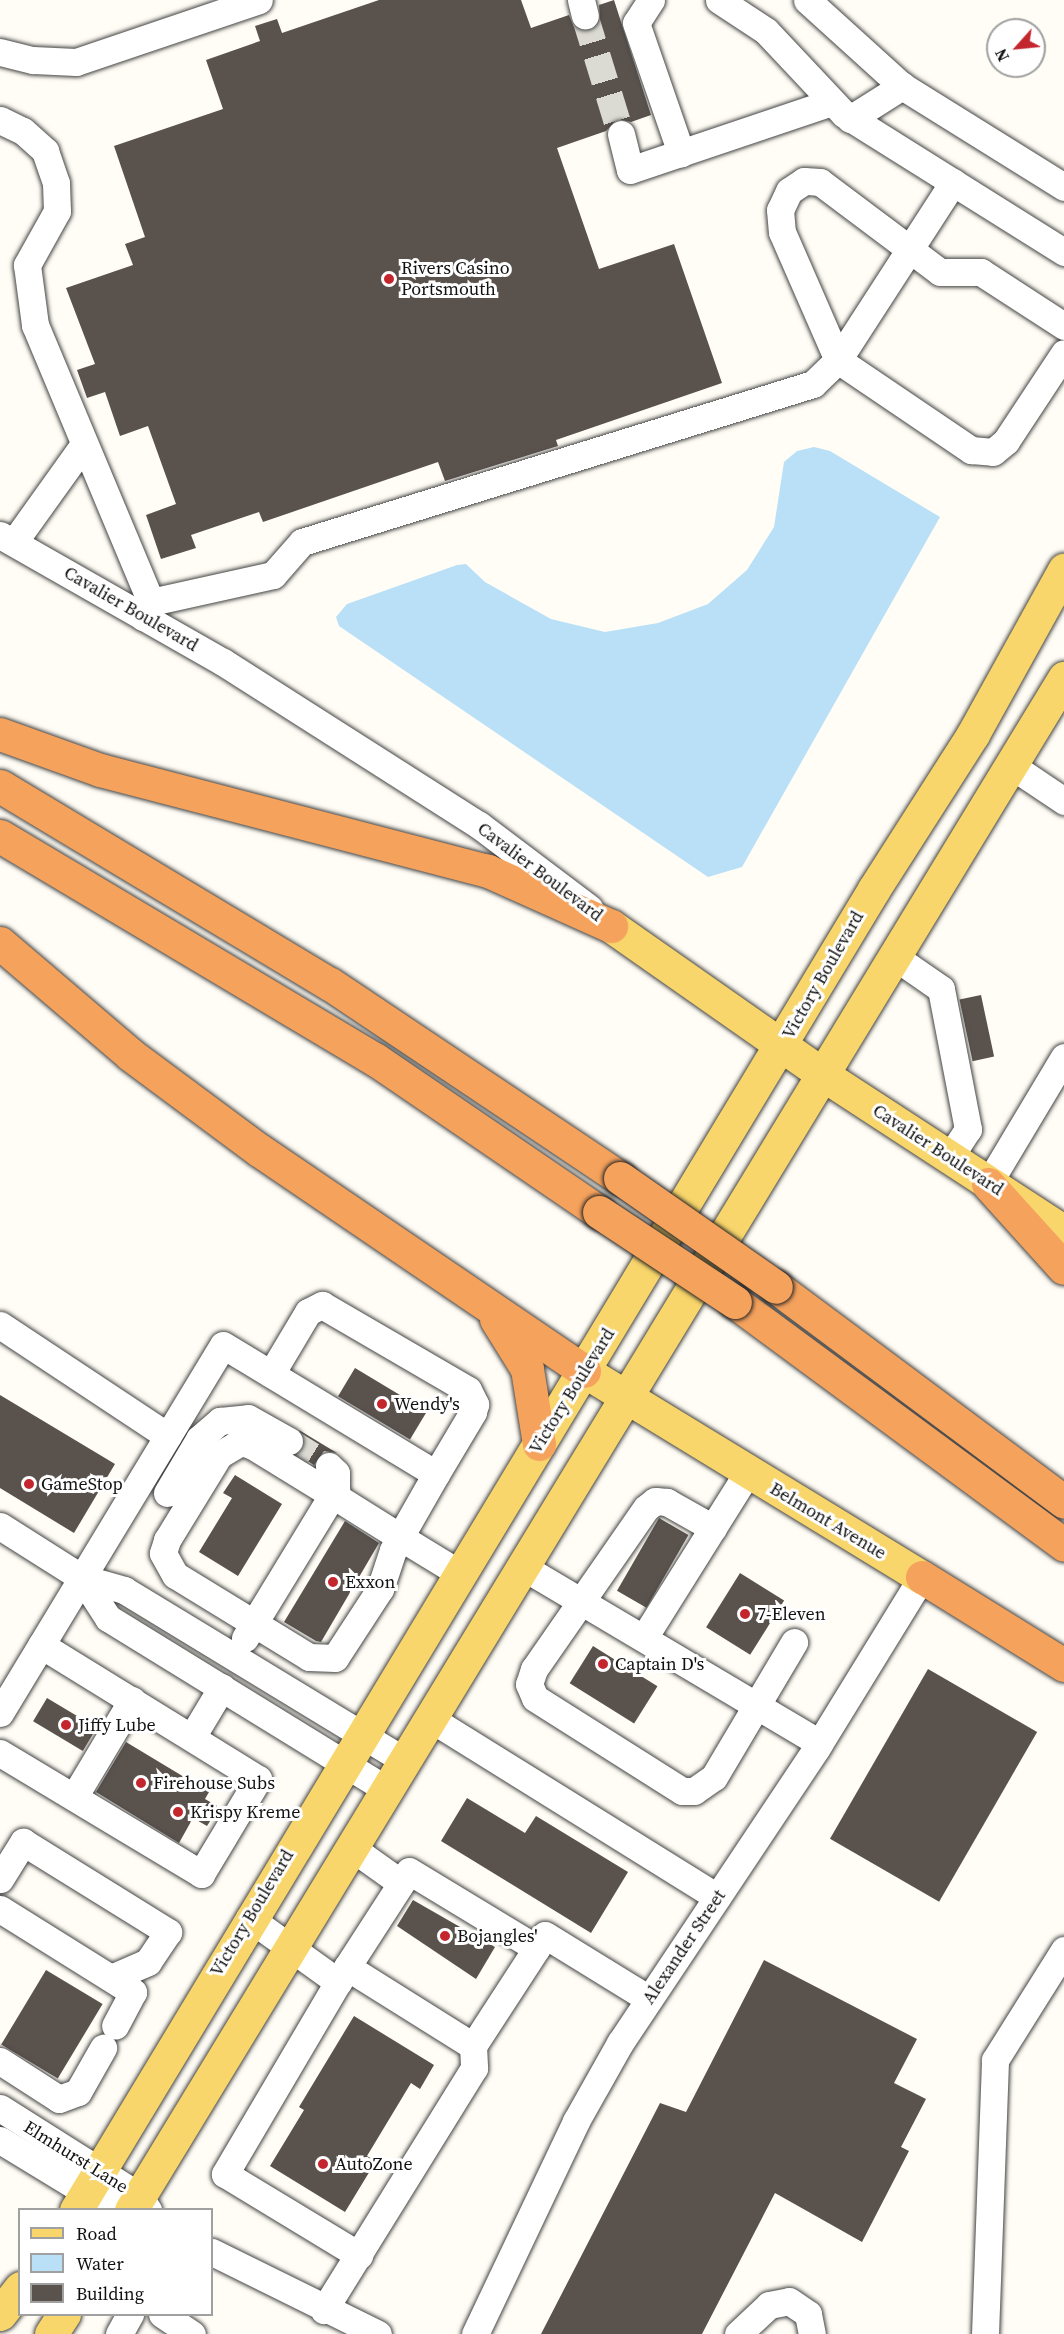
<!DOCTYPE html>
<style>
body{margin:0}
#map{position:relative;width:1064px;height:2334px;overflow:hidden;background:#fffdf5;font-family:"Source Serif 4",serif}
div>[style]{position:absolute}
[style*='--x']{left:calc(var(--x)*1px);top:calc(var(--y)*1px);width:calc(var(--w)*1px);rotate:calc(var(--a)*1deg)}
.water>*{inset:0;background:#b9e0f7}
.building>*{inset:0;background:#5a524d;transform-origin:0 0}
.minor-tunnel>*{height:27px;margin-top:-13.5px;transform-origin:0;background:repeating-linear-gradient(90deg,#dbdad3 0 27px,transparent 0 41px)}
.roads{filter:drop-shadow(0 0 2px #444) drop-shadow(0 0 2px #444)}
.minor>*{height:27px;margin:-13.5px;padding:0 13.5px;transform-origin:13.5px;border-radius:13.5px;background:#fff}
.major>*{height:33px;margin:-16.5px;padding:0 16.5px;transform-origin:16.5px;border-radius:16.5px;background:#f9d66b}
.highway>*{height:33px;margin:-16.5px;padding:0 16.5px;transform-origin:16.5px;border-radius:16.5px;background:#f5a25d}
.bridges{filter:drop-shadow(0 0 2px #222) drop-shadow(0 0 2px #222)}
.highway-bridge>*{height:33px;margin:-16.5px;padding:0 16.5px;transform-origin:16.5px;border-radius:16.5px;background:#f5a25d}
.dots>*{width:16px;height:16px;translate:-50% -50%;box-sizing:border-box;border:3px solid #fff;border-radius:50%}
span{translate:-50% -50%;white-space:nowrap;text-align:center;line-height:1.15;-webkit-text-stroke:6px #fff;paint-order:stroke}
.poi-label{font-size:18px;color:#111}
.left{translate:0 -50%;text-align:left}
.street-label{font-size:18px;color:#111}
.legend{position:absolute;left:18px;top:2208px;width:195px;height:108px;box-sizing:border-box;background:#fff;border:2px solid #a0a0a0;margin:0;padding:8px 10px;list-style:none;font-size:18px;color:#111}
.legend li{display:flex;align-items:center;gap:12px;height:30px}
.legend b{width:30px;border:2px solid #a0a0a0}
.north{position:absolute;left:986px;top:18px;width:60px;height:60px;box-sizing:border-box;background:#fff;border:2px solid #a0a0a0;border-radius:50%;rotate:243deg;font-size:16px;font-weight:700;line-height:24px;text-align:center;color:#111}
.north::after{content:'';display:block;margin:auto;width:21px;height:27px;background:#c4262e;clip-path:polygon(50% 0,100% 100%,50% 72%,0 100%)}
</style>
<div id="map">
<div class="water">
<div style="clip-path:polygon(814px 447px,830px 451px,940px 517px,742px 867px,708px 877px,339px 626px,336px 617px,347px 604px,457px 565px,466px 564px,485px 582px,551px 619px,605px 632px,658px 623px,708px 604px,747px 570px,774px 527px,784px 462px,797px 451px)"></div>
</div>
<div class="building">
<div style="clip-path:polygon(379px 0,521px 0,531px 28px,569px 15px,574px 27px,588px 31px,600px 21px,599px 5px,614px 0,651px 115px,631px 122px,617px 119px,606px 131px,557px 148px,599px 269px,674px 244px,722px 383px,556px 440px,558px 446px,445px 481px,438px 462px,263px 522px,259px 512px,191px 535px,196px 548px,161px 559px,146px 515px,176px 504px,148px 426px,120px 436px,105px 392px,87px 398px,77px 370px,95px 364px,66px 288px,133px 265px,125px 244px,145px 237px,114px 146px,223px 109px,206px 60px,260px 41px,255px 26px,277px 19px,282px 33px)"></div>
<div style="left:981px;top:995px;width:63px;height:22px;rotate:78deg"></div>
<div style="left:355px;top:1368px;width:84px;height:33px;rotate:31deg"></div>
<div style="clip-path:polygon(0 1395px,115px 1464px,74px 1533px,0 1488px)"></div>
<div style="clip-path:polygon(299px 1430px,337px 1453px,324px 1451px,314px 1465px,297px 1454px,305px 1441px)"></div>
<div style="clip-path:polygon(235px 1475px,282px 1504px,238px 1576px,199px 1552px,232px 1498px,223px 1493px)"></div>
<div style="left:659px;top:1518px;width:34px;height:84px;rotate:30deg"></div>
<div style="clip-path:polygon(345px 1521px,379px 1543px,321px 1642px,316px 1641px,284px 1622px)"></div>
<div style="left:740px;top:1573px;width:52px;height:64px;rotate:32deg"></div>
<div style="left:593px;top:1646px;width:76px;height:44px;rotate:32deg"></div>
<div style="left:928px;top:1669px;width:126px;height:196px;rotate:30deg"></div>
<div style="left:47px;top:1698px;width:58px;height:27px;rotate:31deg"></div>
<div style="clip-path:polygon(126px 1742px,209px 1792px,205px 1799px,219px 1807px,207px 1826px,193px 1818px,179px 1843px,96px 1792px)"></div>
<div style="clip-path:polygon(467px 1798px,525px 1833px,536px 1816px,628px 1872px,591px 1933px,441px 1841px)"></div>
<div style="clip-path:polygon(413px 1900px,495px 1947px,476px 1979px,397px 1926px)"></div>
<div style="clip-path:polygon(764px 1960px,917px 2039px,894px 2083px,926px 2099px,901px 2147px,909px 2151px,862px 2242px,775px 2193px,702px 2334px,541px 2334px,660px 2103px,686px 2112px)"></div>
<div style="left:46px;top:1970px;width:66px;height:87px;rotate:31deg"></div>
<div style="clip-path:polygon(354px 2016px,434px 2065px,420px 2089px,411px 2083px,367px 2156px,376px 2161px,345px 2212px,270px 2166px,304px 2110px,299px 2107px)"></div>
</div>
<div class="minor-tunnel">
<div style="--x:585;--y:16;--w:123;--a:73"></div>
<div style="--x:289;--y:1441;--w:47;--a:32"></div>
</div>
<div class="roads">
<div class="minor">
<div style="--x:581;--y:0;--w:16;--a:76"></div>
<div style="--x:651;--y:0;--w:27;--a:123"></div>
<div style="--x:636;--y:23;--w:138;--a:70.9"></div>
<div style="--x:719;--y:0;--w:56;--a:33.4"></div>
<div style="--x:766;--y:31;--w:114;--a:46.8"></div>
<div style="--x:844;--y:114;--w:260;--a:32.1"></div>
<div style="--x:807;--y:0;--w:128;--a:42.2"></div>
<div style="--x:902;--y:86;--w:191;--a:31.9"></div>
<div style="--x:0;--y:52;--w:34;--a:14"></div>
<div style="--x:33;--y:60;--w:43;--a:2.7"></div>
<div style="--x:76;--y:62;--w:193;--a:-18.7"></div>
<div style="--x:850;--y:119;--w:62;--a:-32.4"></div>
<div style="--x:0;--y:120;--w:25;--a:26"></div>
<div style="--x:23;--y:131;--w:30;--a:42"></div>
<div style="--x:45;--y:151;--w:34;--a:71"></div>
<div style="--x:56;--y:183;--w:28;--a:88"></div>
<div style="--x:57;--y:211;--w:62;--a:119.1"></div>
<div style="--x:27;--y:265;--w:61;--a:82.4"></div>
<div style="--x:35;--y:325;--w:300;--a:67.3"></div>
<div style="--x:151;--y:602;--w:17;--a:118"></div>
<div style="--x:621;--y:134;--w:37;--a:76"></div>
<div style="--x:630;--y:170;--w:213;--a:-18.6"></div>
<div style="--x:1064;--y:326;--w:99;--a:-147"></div>
<div style="--x:981;--y:272;--w:41;--a:180"></div>
<div style="--x:940;--y:272;--w:150;--a:-143.1"></div>
<div style="--x:820;--y:182;--w:16;--a:-176"></div>
<div style="--x:804;--y:181;--w:18;--a:146"></div>
<div style="--x:789;--y:191;--w:21;--a:115"></div>
<div style="--x:780;--y:210;--w:22;--a:85"></div>
<div style="--x:782;--y:232;--w:140;--a:66.4"></div>
<div style="--x:838;--y:360;--w:161;--a:34.1"></div>
<div style="--x:971;--y:450;--w:22;--a:5"></div>
<div style="--x:993;--y:452;--w:17;--a:-40"></div>
<div style="--x:1006;--y:441;--w:105;--a:-56.6"></div>
<div style="--x:0;--y:535;--w:257;--a:29.7"></div>
<div style="--x:223;--y:662;--w:303;--a:32.5"></div>
<div style="--x:479;--y:825;--w:138;--a:37"></div>
<div style="--x:14;--y:542;--w:117;--a:-54.4"></div>
<div style="--x:151;--y:602;--w:125;--a:-12.5"></div>
<div style="--x:273;--y:575;--w:44;--a:-48.7"></div>
<div style="--x:302;--y:542;--w:535;--a:-17.18"></div>
<div style="--x:813;--y:384;--w:35;--a:-44"></div>
<div style="--x:838;--y:360;--w:212;--a:-57.1"></div>
<div style="--x:1012;--y:766;--w:63;--a:33.9"></div>
<div style="--x:895;--y:957;--w:56;--a:34.8"></div>
<div style="--x:941;--y:989;--w:143;--a:79.1"></div>
<div style="--x:968;--y:1129;--w:35;--a:123"></div>
<div style="--x:988;--y:1184;--w:148;--a:-59.1"></div>
<div style="--x:0;--y:1325;--w:201;--a:33.5"></div>
<div style="--x:271;--y:1374;--w:72;--a:-59.2"></div>
<div style="--x:308;--y:1312;--w:16;--a:-27"></div>
<div style="--x:322;--y:1305;--w:169;--a:30.2"></div>
<div style="--x:468;--y:1390;--w:16;--a:63"></div>
<div style="--x:475;--y:1404;--w:8;--a:104"></div>
<div style="--x:473;--y:1412;--w:72;--a:120.8"></div>
<div style="--x:436;--y:1474;--w:73;--a:119.7"></div>
<div style="--x:400;--y:1537;--w:15;--a:118"></div>
<div style="--x:393;--y:1550;--w:41;--a:108.4"></div>
<div style="--x:380;--y:1589;--w:82;--a:123.1"></div>
<div style="--x:335;--y:1658;--w:26;--a:-178"></div>
<div style="--x:309;--y:1657;--w:157;--a:-148.5"></div>
<div style="--x:175;--y:1575;--w:25;--a:-119"></div>
<div style="--x:163;--y:1553;--w:14;--a:-73"></div>
<div style="--x:167;--y:1540;--w:100;--a:-58.5"></div>
<div style="--x:219;--y:1455;--w:26;--a:-31"></div>
<div style="--x:241;--y:1442;--w:13;--a:18"></div>
<div style="--x:253;--y:1446;--w:94;--a:31.5"></div>
<div style="--x:333;--y:1495;--w:79;--a:32.1"></div>
<div style="--x:400;--y:1537;--w:69;--a:31.4"></div>
<div style="--x:167;--y:1493;--w:63;--a:-59.3"></div>
<div style="--x:199;--y:1439;--w:28;--a:-41"></div>
<div style="--x:220;--y:1421;--w:28;--a:-6"></div>
<div style="--x:248;--y:1418;--w:47;--a:29.3"></div>
<div style="--x:0;--y:1526;--w:97;--a:32.4"></div>
<div style="--x:82;--y:1578;--w:44;--a:15.9"></div>
<div style="--x:124;--y:1590;--w:329;--a:31.3"></div>
<div style="--x:713;--y:1528;--w:53;--a:-150.5"></div>
<div style="--x:667;--y:1502;--w:12;--a:-175"></div>
<div style="--x:655;--y:1501;--w:11;--a:142"></div>
<div style="--x:646;--y:1508;--w:196;--a:124.8"></div>
<div style="--x:534;--y:1669;--w:16;--a:108"></div>
<div style="--x:529;--y:1684;--w:15;--a:67"></div>
<div style="--x:535;--y:1698;--w:174;--a:32.3"></div>
<div style="--x:682;--y:1791;--w:12;--a:0"></div>
<div style="--x:694;--y:1791;--w:24;--a:-35"></div>
<div style="--x:714;--y:1777;--w:157;--a:-59.3"></div>
<div style="--x:523;--y:1567;--w:345;--a:30.7"></div>
<div style="--x:82;--y:1578;--w:48;--a:57"></div>
<div style="--x:108;--y:1618;--w:329;--a:31.6"></div>
<div style="--x:645;--y:1636;--w:194;--a:-57.9"></div>
<div style="--x:245;--y:1638;--w:175;--a:-58.6"></div>
<div style="--x:336;--y:1489;--w:16;--a:-90"></div>
<div style="--x:336;--y:1473;--w:10;--a:-135"></div>
<div style="--x:0;--y:1713;--w:430;--a:-58.8"></div>
<div style="--x:223;--y:1345;--w:249;--a:31.2"></div>
<div style="--x:431;--y:1719;--w:337;--a:31.9"></div>
<div style="--x:192;--y:1737;--w:58;--a:-59"></div>
<div style="--x:0;--y:1753;--w:235;--a:31"></div>
<div style="--x:201;--y:1874;--w:111;--a:-59"></div>
<div style="--x:258;--y:1779;--w:255;--a:-148.3"></div>
<div style="--x:74;--y:1797;--w:113;--a:-59.1"></div>
<div style="--x:352;--y:1848;--w:60;--a:35.5"></div>
<div style="--x:0;--y:1879;--w:44;--a:-58.1"></div>
<div style="--x:23;--y:1842;--w:171;--a:31.8"></div>
<div style="--x:168;--y:1932;--w:36;--a:124"></div>
<div style="--x:148;--y:1962;--w:40;--a:156.6"></div>
<div style="--x:0;--y:1909;--w:157;--a:32"></div>
<div style="--x:133;--y:1992;--w:38;--a:118"></div>
<div style="--x:249;--y:1918;--w:110;--a:35.7"></div>
<div style="--x:338;--y:1982;--w:17;--a:-59"></div>
<div style="--x:347;--y:1967;--w:149;--a:32.1"></div>
<div style="--x:473;--y:2046;--w:22;--a:87"></div>
<div style="--x:474;--y:2068;--w:285;--a:121.8"></div>
<div style="--x:347;--y:1967;--w:114;--a:-57.1"></div>
<div style="--x:409;--y:1871;--w:149;--a:31.2"></div>
<div style="--x:338;--y:1982;--w:223;--a:120.5"></div>
<div style="--x:225;--y:2174;--w:157;--a:31.2"></div>
<div style="--x:473;--y:2046;--w:132;--a:-57"></div>
<div style="--x:545;--y:1935;--w:122;--a:31.6"></div>
<div style="--x:0;--y:2061;--w:70;--a:32.8"></div>
<div style="--x:59;--y:2099;--w:20;--a:-20"></div>
<div style="--x:78;--y:2092;--w:51;--a:-60.4"></div>
<div style="--x:0;--y:2108;--w:165;--a:32.3"></div>
<div style="--x:139;--y:2196;--w:17;--a:57"></div>
<div style="--x:0;--y:2140;--w:135;--a:31.3"></div>
<div style="--x:212;--y:2252;--w:185;--a:26.3"></div>
<div style="--x:162;--y:2314;--w:36;--a:34"></div>
<div style="--x:119;--y:2334;--w:23;--a:-61"></div>
<div style="--x:475;--y:2334;--w:236;--a:-64.6"></div>
<div style="--x:576;--y:2121;--w:90;--a:-60.6"></div>
<div style="--x:620;--y:2043;--w:353;--a:-56.3"></div>
<div style="--x:816;--y:1749;--w:202;--a:-58.4"></div>
<div style="--x:922;--y:1577;--w:20;--a:37"></div>
<div style="--x:738;--y:2334;--w:42;--a:-43.1"></div>
<div style="--x:769;--y:2305;--w:20;--a:-11"></div>
<div style="--x:789;--y:2301;--w:23;--a:34"></div>
<div style="--x:808;--y:2314;--w:20;--a:79"></div>
<div style="--x:985;--y:2334;--w:274;--a:-87.9"></div>
<div style="--x:995;--y:2060;--w:130;--a:-57.9"></div>
</div>
<div class="major">
<div style="--x:611;--y:926;--w:261;--a:35"></div>
<div style="--x:825;--y:1076;--w:285;--a:33.1"></div>
<div style="--x:584;--y:1371;--w:396;--a:31.4"></div>
<div style="--x:76;--y:2210;--w:1543;--a:-58.86"></div>
<div style="--x:874;--y:889;--w:184;--a:-57.4"></div>
<div style="--x:973;--y:734;--w:188;--a:-61"></div>
<div style="--x:131;--y:2210;--w:1794;--a:-58.66"></div>
<div style="--x:0;--y:2314;--w:33;--a:-52"></div>
<div style="--x:51;--y:2334;--w:24;--a:-57"></div>
</div>
<div class="highway">
<div style="--x:0;--y:734;--w:106;--a:19.8"></div>
<div style="--x:100;--y:770;--w:401;--a:14.6"></div>
<div style="--x:488;--y:871;--w:135;--a:24.1"></div>
<div style="--x:0;--y:786;--w:385;--a:31"></div>
<div style="--x:330;--y:984;--w:349;--a:33.8"></div>
<div style="--x:0;--y:836;--w:438;--a:30.8"></div>
<div style="--x:376;--y:1060;--w:270;--a:34.3"></div>
<div style="--x:0;--y:943;--w:172;--a:40.5"></div>
<div style="--x:131;--y:1055;--w:159;--a:36.6"></div>
<div style="--x:259;--y:1150;--w:393;--a:34.2"></div>
<div style="--x:988;--y:1184;--w:113;--a:47.9"></div>
<div style="--x:776;--y:1287;--w:359;--a:36.7"></div>
<div style="--x:735;--y:1302;--w:409;--a:36.4"></div>
<div style="--x:496;--y:1319;--w:59;--a:58.2"></div>
<div style="--x:527;--y:1369;--w:76;--a:80.9"></div>
<div style="--x:922;--y:1577;--w:167;--a:31.8"></div>
</div>
</div>
<div class="bridges">
<div class="highway-bridge">
<div style="--x:620;--y:1178;--w:190;--a:34.9"></div>
<div style="--x:599;--y:1212;--w:163;--a:33.5"></div>
</div>
</div>
<div class="dots">
<div style="left:389px;top:279px;background:#c4262e"></div>
<div style="left:382px;top:1404px;background:#c4262e"></div>
<div style="left:29px;top:1484px;background:#c4262e"></div>
<div style="left:333px;top:1582px;background:#c4262e"></div>
<div style="left:745px;top:1614px;background:#c4262e"></div>
<div style="left:603px;top:1664px;background:#c4262e"></div>
<div style="left:66px;top:1725px;background:#c4262e"></div>
<div style="left:141px;top:1783px;background:#c4262e"></div>
<div style="left:178px;top:1812px;background:#c4262e"></div>
<div style="left:445px;top:1936px;background:#c4262e"></div>
<div style="left:323px;top:2164px;background:#c4262e"></div>
</div>
<div class="poi-label">
<span class="left" style="left:401px;top:279px">Rivers Casino<br>Portsmouth</span>
<span class="left" style="left:394px;top:1404px">Wendy's</span>
<span class="left" style="left:41px;top:1484px">GameStop</span>
<span class="left" style="left:345px;top:1582px">Exxon</span>
<span class="left" style="left:757px;top:1614px">7-Eleven</span>
<span class="left" style="left:615px;top:1664px">Captain D's</span>
<span class="left" style="left:78px;top:1725px">Jiffy Lube</span>
<span class="left" style="left:153px;top:1783px">Firehouse Subs</span>
<span class="left" style="left:190px;top:1812px">Krispy Kreme</span>
<span class="left" style="left:457px;top:1936px">Bojangles'</span>
<span class="left" style="left:335px;top:2164px">AutoZone</span>
</div>
<div class="street-label">
<span style="left:131px;top:609px;rotate:30deg">Cavalier Boulevard</span>
<span style="left:540px;top:872px;rotate:37deg">Cavalier Boulevard</span>
<span style="left:823px;top:975px;rotate:-60deg">Victory Boulevard</span>
<span style="left:938px;top:1150px;rotate:33deg">Cavalier Boulevard</span>
<span style="left:572px;top:1391px;rotate:-58deg">Victory Boulevard</span>
<span style="left:828px;top:1521px;rotate:31deg">Belmont Avenue</span>
<span style="left:252px;top:1913px;rotate:-59deg">Victory Boulevard</span>
<span style="left:684px;top:1947px;rotate:-56deg">Alexander Street</span>
<span style="left:76px;top:2157px;rotate:32deg">Elmhurst Lane</span>
</div>
<ul class="legend">
<li><b style="height:8px;background:#f9d66b"></b>Road</li>
<li><b style="height:16px;background:#b9e0f7"></b>Water</li>
<li><b style="height:16px;background:#5a524d"></b>Building</li>
</ul>
<div class="north">N</div>
</div>
